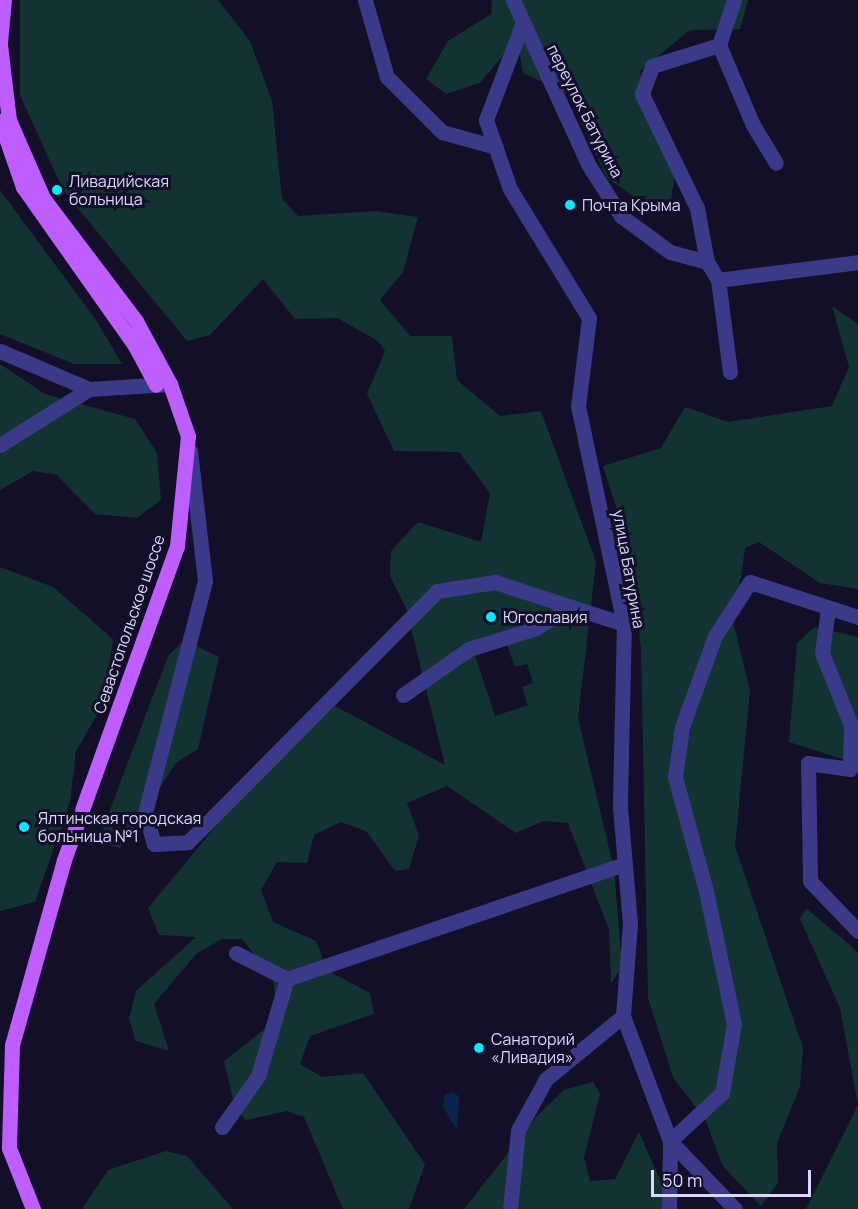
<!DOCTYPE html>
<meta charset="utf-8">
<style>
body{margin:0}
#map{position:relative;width:858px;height:1209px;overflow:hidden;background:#130f28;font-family:Manrope,sans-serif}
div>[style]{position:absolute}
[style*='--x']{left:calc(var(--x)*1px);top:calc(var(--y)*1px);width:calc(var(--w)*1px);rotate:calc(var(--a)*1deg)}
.green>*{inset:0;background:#123331}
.water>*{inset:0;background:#0b244b}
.minor>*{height:15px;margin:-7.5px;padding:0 7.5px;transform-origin:7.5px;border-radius:7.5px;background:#3b3a88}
.major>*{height:15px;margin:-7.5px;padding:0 7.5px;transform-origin:7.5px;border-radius:7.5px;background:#bf5eff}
.dots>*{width:16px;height:16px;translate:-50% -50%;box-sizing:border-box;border:3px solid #130f28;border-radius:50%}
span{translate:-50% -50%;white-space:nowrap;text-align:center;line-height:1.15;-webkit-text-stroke:6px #130f28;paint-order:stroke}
.street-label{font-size:16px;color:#dbd7ff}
.poi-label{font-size:16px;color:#dbd7ff}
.left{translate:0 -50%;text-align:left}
.scale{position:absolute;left:651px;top:1170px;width:160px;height:27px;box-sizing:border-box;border:3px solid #dbd7ff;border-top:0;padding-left:8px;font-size:18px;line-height:21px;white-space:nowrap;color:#dbd7ff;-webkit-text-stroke:4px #130f28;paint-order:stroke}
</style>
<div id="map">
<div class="green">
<div style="clip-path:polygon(evenodd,20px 0,218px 0,250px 41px,272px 101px,282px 199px,298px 216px,375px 211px,418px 217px,403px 272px,380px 300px,410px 336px,452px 336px,457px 380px,500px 416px,541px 411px,596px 562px,578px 718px,614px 869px,622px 966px,611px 984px,609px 930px,568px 823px,543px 821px,516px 833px,447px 786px,407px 803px,419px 835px,409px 869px,395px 871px,366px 831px,341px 822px,314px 835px,307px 863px,277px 862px,261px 890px,273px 922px,316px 941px,328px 971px,370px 993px,374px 1014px,310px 1036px,300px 1064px,322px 1077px,363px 1073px,425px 1164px,409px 1209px,343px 1209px,304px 1117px,287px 1111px,246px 1120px,235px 1108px,224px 1061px,267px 1027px,275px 998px,273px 977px,242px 939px,222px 939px,196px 954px,154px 1004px,169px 1051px,136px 1041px,129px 1019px,136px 991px,196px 937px,159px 935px,148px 908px,239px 798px,335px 706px,445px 765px,406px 608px,390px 576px,391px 551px,418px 522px,481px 542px,490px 493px,459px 452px,394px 451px,367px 394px,385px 351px,378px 341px,337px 318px,295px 319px,263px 279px,210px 335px,187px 341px,63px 190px,20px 95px,20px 0,507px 645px,515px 667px,527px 664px,533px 683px,522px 687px,528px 705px,495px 716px,475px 655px,507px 645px)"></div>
<div style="clip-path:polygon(492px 0,748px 0,740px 29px,690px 30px,640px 71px,653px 132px,676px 167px,671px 201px,650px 208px,607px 178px,568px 94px,523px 73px,517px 39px,480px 83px,446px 94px,426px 79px,448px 41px,491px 14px)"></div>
<div style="clip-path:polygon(0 190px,96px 320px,122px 364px,74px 364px,0 334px)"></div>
<div style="clip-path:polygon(832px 306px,858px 324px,858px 589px,820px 583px,759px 542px,745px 548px,734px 625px,750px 691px,735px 846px,803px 1048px,800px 1087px,777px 1143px,778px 1183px,761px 1206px,722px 1165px,706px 1121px,673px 1077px,648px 998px,641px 649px,630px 551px,603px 466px,661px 448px,685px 407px,728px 422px,832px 406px,849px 367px)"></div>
<div style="clip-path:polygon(0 364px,45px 394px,135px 419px,157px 453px,161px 500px,137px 518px,95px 514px,57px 475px,33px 471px,0 490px)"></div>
<div style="clip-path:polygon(0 567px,53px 587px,113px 639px,105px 701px,76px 751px,70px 802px,35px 902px,0 911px)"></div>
<div style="clip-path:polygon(815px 627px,858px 637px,858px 764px,789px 742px,797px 643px)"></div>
<div style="clip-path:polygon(184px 640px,219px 657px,198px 749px,176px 763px,120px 848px,98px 842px,168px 656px)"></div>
<div style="clip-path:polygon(806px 908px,858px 952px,858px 1209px,806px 1209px,858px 1105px,840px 1008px,800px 919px)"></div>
<div style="clip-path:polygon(593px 1082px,600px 1094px,584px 1158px,590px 1181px,615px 1179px,639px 1132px,673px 1209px,464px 1209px,537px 1116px,564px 1090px)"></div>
<div style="clip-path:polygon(166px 1151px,187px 1156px,233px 1209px,82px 1209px,108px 1170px)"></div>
</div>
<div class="water">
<div style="clip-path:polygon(452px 1092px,459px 1096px,457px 1130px,443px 1107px,445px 1094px)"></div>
</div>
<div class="minor">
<div style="--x:365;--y:0;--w:80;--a:74.1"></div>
<div style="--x:387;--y:77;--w:78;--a:45"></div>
<div style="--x:442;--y:132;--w:56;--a:15.5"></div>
<div style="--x:513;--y:0;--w:180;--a:65.4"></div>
<div style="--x:588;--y:164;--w:62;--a:57.6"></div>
<div style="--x:621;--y:216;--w:61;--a:36.3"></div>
<div style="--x:670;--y:252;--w:38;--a:15"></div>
<div style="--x:522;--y:25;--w:102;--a:110.8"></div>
<div style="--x:486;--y:120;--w:73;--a:70.8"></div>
<div style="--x:510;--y:189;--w:151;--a:58.5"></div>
<div style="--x:589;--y:318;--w:89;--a:97.1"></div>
<div style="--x:578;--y:406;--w:223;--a:78.1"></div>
<div style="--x:624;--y:624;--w:183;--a:91.3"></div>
<div style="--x:620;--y:807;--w:117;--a:85.1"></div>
<div style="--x:630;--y:924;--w:92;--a:94.4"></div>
<div style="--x:623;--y:1016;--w:134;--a:69.4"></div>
<div style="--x:670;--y:1141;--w:68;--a:90.8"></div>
<div style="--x:719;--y:45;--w:87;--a:67"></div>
<div style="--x:753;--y:125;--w:44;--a:58.8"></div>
<div style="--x:718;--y:280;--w:141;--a:-7.3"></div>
<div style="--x:0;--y:351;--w:97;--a:23.1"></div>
<div style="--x:89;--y:389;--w:80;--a:-3.6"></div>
<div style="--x:730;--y:372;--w:93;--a:-97.4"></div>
<div style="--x:718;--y:280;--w:21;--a:-121"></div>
<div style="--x:707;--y:262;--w:55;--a:-100.5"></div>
<div style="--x:697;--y:208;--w:127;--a:-115.8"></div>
<div style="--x:642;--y:94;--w:30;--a:-70"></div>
<div style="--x:652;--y:66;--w:70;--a:-17.4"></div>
<div style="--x:719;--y:45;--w:47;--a:-71.6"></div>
<div style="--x:0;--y:445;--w:105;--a:-32.2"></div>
<div style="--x:190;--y:451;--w:131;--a:83.4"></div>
<div style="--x:205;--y:581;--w:240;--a:104.5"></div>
<div style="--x:145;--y:813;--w:32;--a:74"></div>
<div style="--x:154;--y:844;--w:34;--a:-3"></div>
<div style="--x:188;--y:842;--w:354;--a:-45.2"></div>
<div style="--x:437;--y:591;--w:59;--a:-8.8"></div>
<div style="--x:495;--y:582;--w:136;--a:18"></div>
<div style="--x:828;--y:609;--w:44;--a:97.8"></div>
<div style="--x:822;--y:653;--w:78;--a:68.1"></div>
<div style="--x:851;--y:725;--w:44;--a:91.3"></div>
<div style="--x:850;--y:769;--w:42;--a:-171.9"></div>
<div style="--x:808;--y:763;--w:118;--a:89"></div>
<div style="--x:810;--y:881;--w:69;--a:46.2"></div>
<div style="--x:403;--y:695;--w:80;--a:-34.9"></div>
<div style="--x:469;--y:649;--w:70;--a:-17.4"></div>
<div style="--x:536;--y:628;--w:40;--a:-32"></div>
<div style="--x:236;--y:953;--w:57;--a:27"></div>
<div style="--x:287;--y:979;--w:357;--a:-18.8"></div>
<div style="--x:222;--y:1127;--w:62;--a:-54.8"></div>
<div style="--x:258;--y:1076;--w:101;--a:-73.4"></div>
<div style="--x:670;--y:1141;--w:71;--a:-42.7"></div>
<div style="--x:722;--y:1093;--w:70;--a:-80.1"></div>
<div style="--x:734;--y:1024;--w:136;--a:-101.9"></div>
<div style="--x:706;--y:891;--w:118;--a:-105.2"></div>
<div style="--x:675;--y:777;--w:50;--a:-82"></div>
<div style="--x:682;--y:727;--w:97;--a:-70.1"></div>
<div style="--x:715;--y:636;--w:64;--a:-57.1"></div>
<div style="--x:750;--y:582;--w:114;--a:18"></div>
<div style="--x:670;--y:1141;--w:94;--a:46.3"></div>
<div style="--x:510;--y:1209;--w:79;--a:-84.2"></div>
<div style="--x:518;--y:1130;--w:58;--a:-61.2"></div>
<div style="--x:546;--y:1079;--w:99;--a:-39.3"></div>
</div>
<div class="major">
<div style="--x:0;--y:42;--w:42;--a:-84.6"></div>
<div style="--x:0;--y:45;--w:76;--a:83.2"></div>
<div style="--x:9;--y:120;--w:85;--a:66.4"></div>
<div style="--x:43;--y:198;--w:154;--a:52.9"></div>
<div style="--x:136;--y:321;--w:72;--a:61.6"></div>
<div style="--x:170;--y:384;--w:55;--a:70.9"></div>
<div style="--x:188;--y:436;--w:111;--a:95.7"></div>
<div style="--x:177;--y:546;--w:334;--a:109.8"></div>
<div style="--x:64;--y:860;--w:192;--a:105.7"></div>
<div style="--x:12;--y:1045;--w:103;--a:91.7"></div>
<div style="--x:9;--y:1148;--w:66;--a:68.5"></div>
<div style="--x:0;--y:121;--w:70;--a:70.8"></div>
<div style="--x:23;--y:187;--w:194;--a:54.8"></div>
<div style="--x:135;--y:346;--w:44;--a:61.7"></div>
</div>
<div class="dots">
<div style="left:57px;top:190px;background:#03ebff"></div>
<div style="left:570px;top:205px;background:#03ebff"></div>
<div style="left:491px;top:617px;background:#03ebff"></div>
<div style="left:24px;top:827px;background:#03ebff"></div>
<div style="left:479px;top:1048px;background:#03ebff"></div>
</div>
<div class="street-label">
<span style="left:585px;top:111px;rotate:63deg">переулок Батурина</span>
<span style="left:629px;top:569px;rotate:80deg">улица Батурина</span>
<span style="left:129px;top:624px;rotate:-71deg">Севастопольское шоссе</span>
</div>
<div class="poi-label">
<span class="left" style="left:69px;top:190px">Ливадийская<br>больница</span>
<span class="left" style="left:582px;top:205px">Почта Крыма</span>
<span class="left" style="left:503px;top:617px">Югославия</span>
<span class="left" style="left:38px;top:827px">Ялтинская городская<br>больница №1</span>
<span class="left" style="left:491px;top:1048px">Санаторий<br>«Ливадия»</span>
</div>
<div class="scale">50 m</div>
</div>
